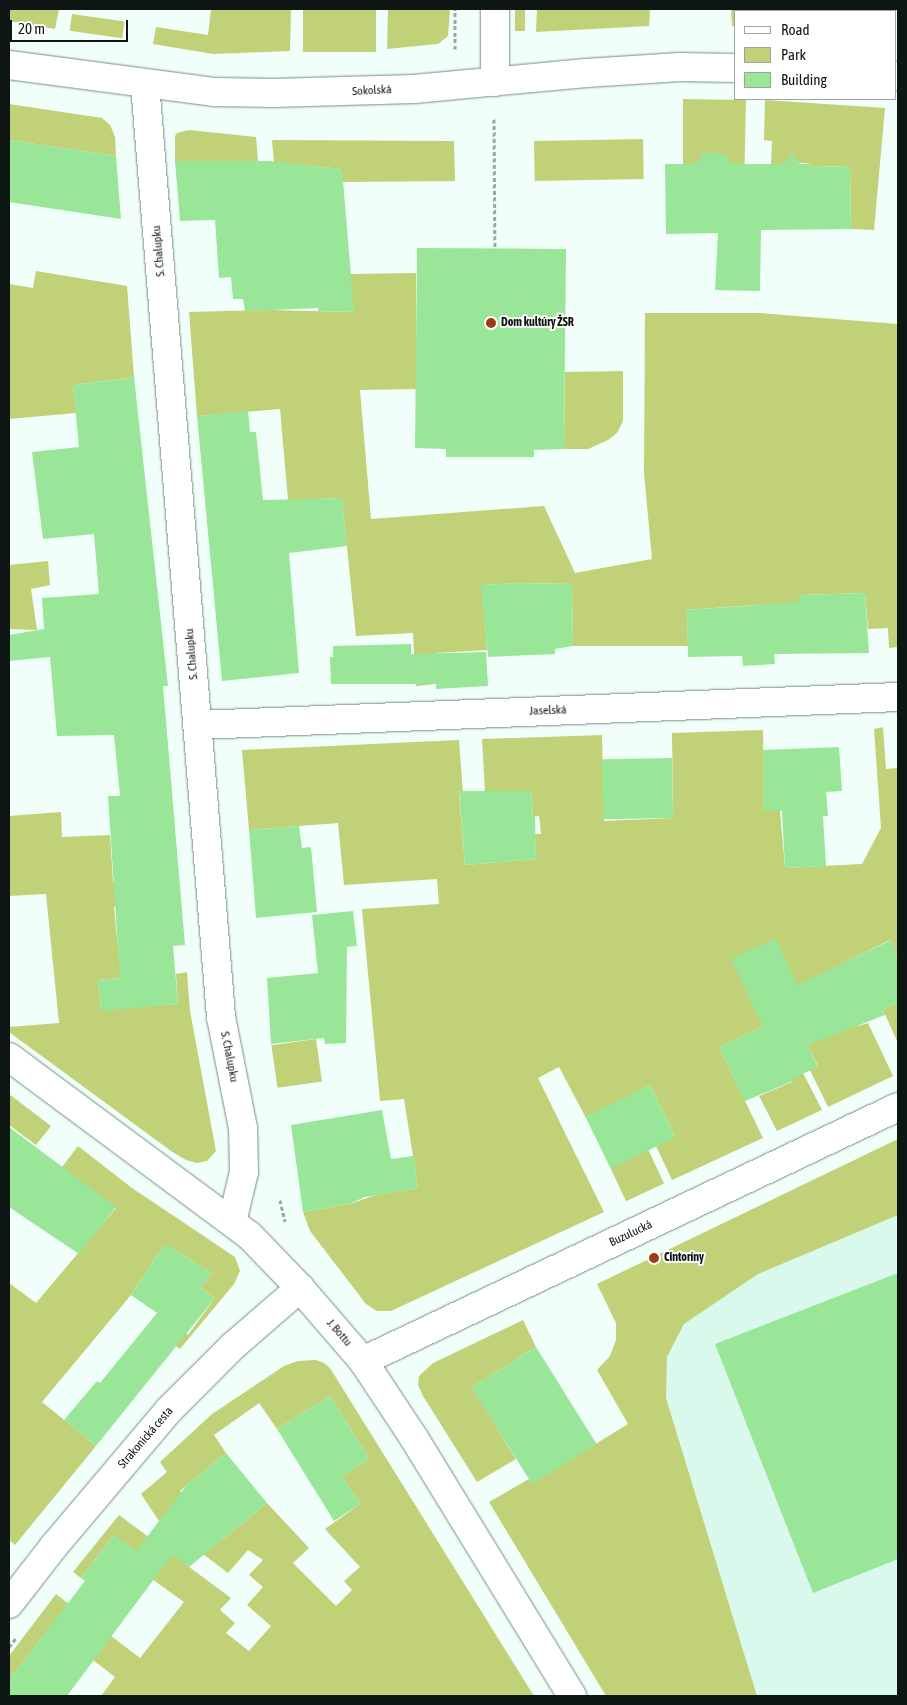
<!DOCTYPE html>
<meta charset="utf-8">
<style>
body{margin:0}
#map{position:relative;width:907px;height:1705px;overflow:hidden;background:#f0fff9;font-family:"Asap Condensed",sans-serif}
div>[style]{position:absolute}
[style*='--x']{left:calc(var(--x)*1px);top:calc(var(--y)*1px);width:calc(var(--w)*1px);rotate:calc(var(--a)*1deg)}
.built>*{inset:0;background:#d8f9ec}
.green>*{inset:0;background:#c0d177;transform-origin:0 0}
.building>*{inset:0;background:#9ae699;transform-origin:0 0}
.path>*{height:3px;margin-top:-1.5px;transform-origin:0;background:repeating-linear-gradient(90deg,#9ba7a3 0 4px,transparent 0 6.5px)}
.roads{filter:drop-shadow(0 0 1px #778d85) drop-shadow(0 0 1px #778d85)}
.minor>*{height:28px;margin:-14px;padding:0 14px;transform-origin:14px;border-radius:14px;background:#fff}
.dots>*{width:14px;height:14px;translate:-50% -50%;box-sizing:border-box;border:2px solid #fff;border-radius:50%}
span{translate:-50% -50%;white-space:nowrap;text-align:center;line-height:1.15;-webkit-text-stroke:4px #fff;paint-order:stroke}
.street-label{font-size:12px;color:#0e1613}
.poi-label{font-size:12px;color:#0e1613;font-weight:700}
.left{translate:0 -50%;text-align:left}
.frame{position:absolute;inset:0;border:10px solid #0e1613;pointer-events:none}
.legend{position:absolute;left:734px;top:10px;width:162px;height:90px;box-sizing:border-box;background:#fff;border:1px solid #9fa2a1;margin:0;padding:6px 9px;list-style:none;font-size:15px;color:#0e1613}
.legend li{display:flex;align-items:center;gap:10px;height:25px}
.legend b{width:25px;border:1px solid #9fa2a1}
.scale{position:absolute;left:10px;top:20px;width:118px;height:22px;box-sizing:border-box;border:2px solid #0e1613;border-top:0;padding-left:6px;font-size:15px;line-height:18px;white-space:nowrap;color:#0e1613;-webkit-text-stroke:4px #fff;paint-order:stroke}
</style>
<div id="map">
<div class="built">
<div style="clip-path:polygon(898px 1215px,898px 1696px,757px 1696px,666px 1398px,667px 1357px,684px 1324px,758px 1273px)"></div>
</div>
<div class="green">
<div style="clip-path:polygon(9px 9px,59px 9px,55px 29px,9px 21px)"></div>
<div style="clip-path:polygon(211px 9px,291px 9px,290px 51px,213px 54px,153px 44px,156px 27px,208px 35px)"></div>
<div style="left:303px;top:9px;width:73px;height:43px"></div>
<div style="clip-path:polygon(388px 9px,450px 9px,448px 36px,438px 44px,387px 49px)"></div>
<div style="left:515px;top:9px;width:10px;height:22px"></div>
<div style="clip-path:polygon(537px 9px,650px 9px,649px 26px,536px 32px)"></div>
<div style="clip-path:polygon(731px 9px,824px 9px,828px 11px,860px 11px,736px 11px,736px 26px,732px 26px)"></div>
<div style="left:72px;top:14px;width:53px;height:17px;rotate:8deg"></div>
<div style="clip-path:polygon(683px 99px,746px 100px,743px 234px,697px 164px,683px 164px)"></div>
<div style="clip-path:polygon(765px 100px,885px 108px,874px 230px,851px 229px,850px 166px,812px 167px,812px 164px,786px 161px,782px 164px,771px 164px,772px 141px,764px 140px)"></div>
<div style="clip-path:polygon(9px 104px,102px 118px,110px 125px,115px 137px,116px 156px,9px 140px)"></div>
<div style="clip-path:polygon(189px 130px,256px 137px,258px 161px,175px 161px,175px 136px,177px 133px)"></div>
<div style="left:643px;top:139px;width:40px;height:109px;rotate:89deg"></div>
<div style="clip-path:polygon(272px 140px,454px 141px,455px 181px,342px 182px,342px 169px,274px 162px)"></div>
<div style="clip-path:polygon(36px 271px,127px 286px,134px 377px,73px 385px,76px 413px,9px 419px,9px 284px,33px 288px)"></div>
<div style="clip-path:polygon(416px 273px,416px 389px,360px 390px,371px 519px,544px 506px,575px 573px,652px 559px,644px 473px,645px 313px,760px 313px,898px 324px,898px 647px,889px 648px,888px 628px,868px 629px,865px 593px,799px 595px,801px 629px,755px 605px,687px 610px,688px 646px,573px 646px,572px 584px,520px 583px,482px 585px,487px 650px,436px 653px,436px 684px,416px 686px,413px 633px,356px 636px,342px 498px,288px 500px,280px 409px,197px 416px,189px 312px,270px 310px,353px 312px,350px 274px)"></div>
<div style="clip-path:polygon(623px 371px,623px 421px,617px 433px,608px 440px,588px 449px,564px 449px,565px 372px)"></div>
<div style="clip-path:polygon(48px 561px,50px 585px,31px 589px,37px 630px,9px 629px,9px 565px)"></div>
<div style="clip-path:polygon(883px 727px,886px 769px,898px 768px,898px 956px,890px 940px,831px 969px,858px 1026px,868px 1023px,893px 1076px,828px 1107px,810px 1070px,818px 1066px,792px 1012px,719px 1047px,763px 1138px,672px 1180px,656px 1146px,675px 1136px,650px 1085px,586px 1118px,559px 1067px,538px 1078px,604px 1212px,391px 1311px,377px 1311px,366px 1304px,310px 1231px,303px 1212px,349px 1204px,376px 1195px,418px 1188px,404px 1099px,380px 1101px,362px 909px,439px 904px,437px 879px,344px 885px,338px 823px,249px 830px,242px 750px,459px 740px,463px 793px,459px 794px,465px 865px,536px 859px,535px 834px,541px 834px,539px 816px,533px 817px,531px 791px,485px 791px,482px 739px,602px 735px,604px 821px,673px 818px,672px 733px,763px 730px,764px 811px,780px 811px,785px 868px,862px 864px,881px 828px,874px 729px)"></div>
<div style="clip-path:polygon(61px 812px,62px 837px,110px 835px,113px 881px,130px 905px,114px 907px,121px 978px,98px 980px,101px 1010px,178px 1004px,176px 974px,187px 972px,190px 1011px,216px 1151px,207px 1161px,197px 1163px,186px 1160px,171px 1151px,9px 1032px,9px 1027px,59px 1023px,46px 894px,9px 896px,9px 816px)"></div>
<div style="clip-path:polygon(898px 1002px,898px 1043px,883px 1010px)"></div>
<div style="left:316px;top:1039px;width:43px;height:45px;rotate:82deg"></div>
<div style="clip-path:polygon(803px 1073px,822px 1110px,777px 1131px,759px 1096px,792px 1082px,791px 1079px)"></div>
<div style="clip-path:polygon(9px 1094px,51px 1126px,36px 1145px,9px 1125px)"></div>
<div style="clip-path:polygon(898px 1139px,898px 1215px,758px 1274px,684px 1324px,667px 1357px,666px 1398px,757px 1696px,606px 1696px,489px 1502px,529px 1479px,532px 1483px,628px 1424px,597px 1370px,610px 1356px,616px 1340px,616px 1323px,597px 1284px)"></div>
<div style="clip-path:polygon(78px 1146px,132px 1188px,235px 1257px,240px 1271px,234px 1284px,180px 1349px,169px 1341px,178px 1329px,188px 1335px,215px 1298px,201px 1288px,212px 1273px,170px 1247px,161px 1250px,131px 1295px,42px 1402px,96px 1446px,15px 1545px,9px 1540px,9px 1283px,36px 1303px,116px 1208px,62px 1167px)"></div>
<div style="left:648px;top:1149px;width:38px;height:42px;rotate:65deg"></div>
<div style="clip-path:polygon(523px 1320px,536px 1347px,472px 1387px,516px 1459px,477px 1482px,423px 1396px,418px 1385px,419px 1376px,433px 1363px)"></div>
<div style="clip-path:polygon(evenodd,316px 1360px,324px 1363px,330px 1368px,534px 1696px,101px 1696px,115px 1677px,50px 1627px,9px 1680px,9px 1656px,56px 1594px,140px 1658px,184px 1602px,152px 1579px,114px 1535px,81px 1578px,73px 1572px,119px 1515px,231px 1598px,220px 1610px,235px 1623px,226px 1633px,249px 1651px,271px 1626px,247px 1605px,263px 1587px,249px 1575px,263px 1560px,248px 1550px,228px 1573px,159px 1521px,141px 1494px,167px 1472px,160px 1462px,212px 1414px,284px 1366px,298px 1361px,316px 1360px,330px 1396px,369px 1458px,342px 1476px,360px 1504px,325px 1529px,360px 1567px,344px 1581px,352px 1590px,336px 1606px,293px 1563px,309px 1548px,267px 1503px,222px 1540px,180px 1491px,226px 1453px,214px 1435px,259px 1403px,277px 1429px,330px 1396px)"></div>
</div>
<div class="building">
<div style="clip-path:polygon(9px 140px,116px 156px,121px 219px,9px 202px)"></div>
<div style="clip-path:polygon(704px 152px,725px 154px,731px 164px,782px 164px,793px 154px,800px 164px,813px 164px,812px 167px,850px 166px,851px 229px,761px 230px,760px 291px,715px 290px,718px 233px,666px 234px,665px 164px,697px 164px)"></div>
<div style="clip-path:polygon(175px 161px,269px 161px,342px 169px,354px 312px,318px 311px,318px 308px,245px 311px,243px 299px,233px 299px,231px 277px,219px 278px,215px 220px,180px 221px)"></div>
<div style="clip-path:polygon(417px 248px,566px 249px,564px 449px,534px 450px,534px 457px,446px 457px,446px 449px,415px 448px)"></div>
<div style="clip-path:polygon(134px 377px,168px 686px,163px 686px,185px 945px,173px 946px,178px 1004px,101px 1011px,98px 980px,120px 978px,108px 796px,120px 796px,114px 735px,57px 736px,50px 657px,9px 661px,9px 635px,44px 629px,42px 598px,99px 594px,94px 534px,43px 539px,32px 452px,79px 447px,73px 385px)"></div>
<div style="clip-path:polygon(248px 411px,250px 432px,256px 432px,263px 500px,342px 498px,347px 546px,289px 553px,299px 673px,222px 681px,197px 416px)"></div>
<div style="clip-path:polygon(520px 583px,572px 584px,573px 646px,555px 649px,555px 654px,488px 657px,481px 585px)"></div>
<div style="clip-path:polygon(865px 593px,869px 653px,774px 654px,775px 664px,743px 666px,742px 656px,688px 657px,687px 610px,799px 602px,799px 595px)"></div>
<div style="clip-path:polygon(411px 644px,411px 654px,486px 652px,488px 686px,436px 689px,436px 684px,331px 684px,330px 657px,333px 657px,333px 646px)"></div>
<div style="clip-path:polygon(839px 747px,842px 791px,826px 792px,828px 816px,823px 816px,826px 866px,785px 868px,782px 811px,764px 811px,763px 750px)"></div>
<div style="left:672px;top:758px;width:60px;height:70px;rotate:89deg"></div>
<div style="clip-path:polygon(459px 791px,531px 791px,533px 817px,535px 816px,536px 859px,465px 865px)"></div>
<div style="clip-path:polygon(299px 826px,302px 848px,311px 847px,317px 912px,256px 918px,249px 830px)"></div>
<div style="clip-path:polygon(353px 911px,357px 946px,347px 947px,346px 1043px,325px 1044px,324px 1038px,271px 1044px,267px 978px,318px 973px,312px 915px)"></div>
<div style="clip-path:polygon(776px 938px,797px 985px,891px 940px,898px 956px,898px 1002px,883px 1010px,885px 1015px,808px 1045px,818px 1067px,791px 1079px,793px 1081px,745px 1101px,719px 1047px,763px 1026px,731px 959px)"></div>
<div style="left:650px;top:1085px;width:58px;height:72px;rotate:64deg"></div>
<div style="clip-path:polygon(382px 1110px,391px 1159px,413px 1156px,418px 1188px,365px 1197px,349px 1204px,303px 1212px,291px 1125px)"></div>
<div style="clip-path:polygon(9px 1127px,116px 1207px,79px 1254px,9px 1207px)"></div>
<div style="clip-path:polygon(165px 1244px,212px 1273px,201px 1288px,215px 1298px,96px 1446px,64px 1420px,97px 1381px,100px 1383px,157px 1313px,131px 1295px)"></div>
<div style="clip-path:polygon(898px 1273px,898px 1559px,813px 1593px,715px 1344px)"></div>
<div style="left:536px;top:1347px;width:114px;height:76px;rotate:58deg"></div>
<div style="clip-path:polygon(330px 1396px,369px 1458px,342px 1476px,360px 1504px,334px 1521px,277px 1429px)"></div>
<div style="clip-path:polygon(226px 1453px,267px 1503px,189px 1567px,172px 1555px,67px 1696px,9px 1696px,9px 1680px,85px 1581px,81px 1578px,114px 1535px,136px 1551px,186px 1486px)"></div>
</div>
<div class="path">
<div style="--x:455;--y:49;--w:40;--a:-90"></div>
<div style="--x:494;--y:119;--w:130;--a:89.6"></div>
<div style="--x:280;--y:1200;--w:22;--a:77"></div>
<div style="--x:9;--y:1647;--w:11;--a:-52"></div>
</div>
<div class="roads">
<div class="minor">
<div style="--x:9;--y:65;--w:208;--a:7.5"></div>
<div style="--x:215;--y:92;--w:58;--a:1"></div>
<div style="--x:273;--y:93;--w:141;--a:-1.6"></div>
<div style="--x:414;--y:89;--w:173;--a:-5.3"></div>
<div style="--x:586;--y:73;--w:94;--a:-3.7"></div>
<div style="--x:680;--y:67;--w:56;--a:1"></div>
<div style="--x:896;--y:76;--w:2;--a:0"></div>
<div style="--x:495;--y:82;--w:73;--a:-90"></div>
<div style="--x:145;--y:84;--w:936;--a:85.34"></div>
<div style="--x:221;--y:1017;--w:113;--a:78.8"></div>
<div style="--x:243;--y:1128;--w:44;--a:88.7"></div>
<div style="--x:244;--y:1172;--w:51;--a:103.5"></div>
<div style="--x:198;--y:725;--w:701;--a:-2.29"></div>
<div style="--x:9;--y:1057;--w:299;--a:36.6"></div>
<div style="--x:249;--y:1235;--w:74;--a:46.1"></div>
<div style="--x:300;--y:1288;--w:96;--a:49.2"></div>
<div style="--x:363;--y:1361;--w:92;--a:56.5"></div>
<div style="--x:414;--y:1438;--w:303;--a:58.5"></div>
<div style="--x:363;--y:1361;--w:592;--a:-25.4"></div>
<div style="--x:9;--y:1604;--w:73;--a:-52.2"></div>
<div style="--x:54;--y:1546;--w:177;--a:-49.8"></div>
<div style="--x:168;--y:1411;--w:92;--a:-45"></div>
<div style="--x:233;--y:1346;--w:89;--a:-40.9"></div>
</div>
</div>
<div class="dots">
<div style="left:491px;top:323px;background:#a03a15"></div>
<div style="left:654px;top:1258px;background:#a03a15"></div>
</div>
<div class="street-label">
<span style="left:372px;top:91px;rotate:-3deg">Sokolská</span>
<span style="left:159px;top:251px;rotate:-95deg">S. Chalupku</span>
<span style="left:192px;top:654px;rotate:-95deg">S. Chalupku</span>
<span style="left:548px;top:711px;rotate:-2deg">Jaselská</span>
<span style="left:229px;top:1057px;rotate:79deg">S. Chalupku</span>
<span style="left:631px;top:1234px;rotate:-25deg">Buzulucká</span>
<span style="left:339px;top:1333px;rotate:49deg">J. Bottu</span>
<span style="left:146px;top:1438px;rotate:-49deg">Strakonická cesta</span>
</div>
<div class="poi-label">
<span class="left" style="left:501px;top:323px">Dom kultúry ŽSR</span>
<span class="left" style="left:664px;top:1258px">Cintoríny</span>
</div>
<div class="frame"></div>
<ul class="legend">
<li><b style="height:6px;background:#fff"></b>Road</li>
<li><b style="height:14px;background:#c0d177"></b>Park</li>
<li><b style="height:14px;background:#9ae699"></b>Building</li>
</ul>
<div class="scale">20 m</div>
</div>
